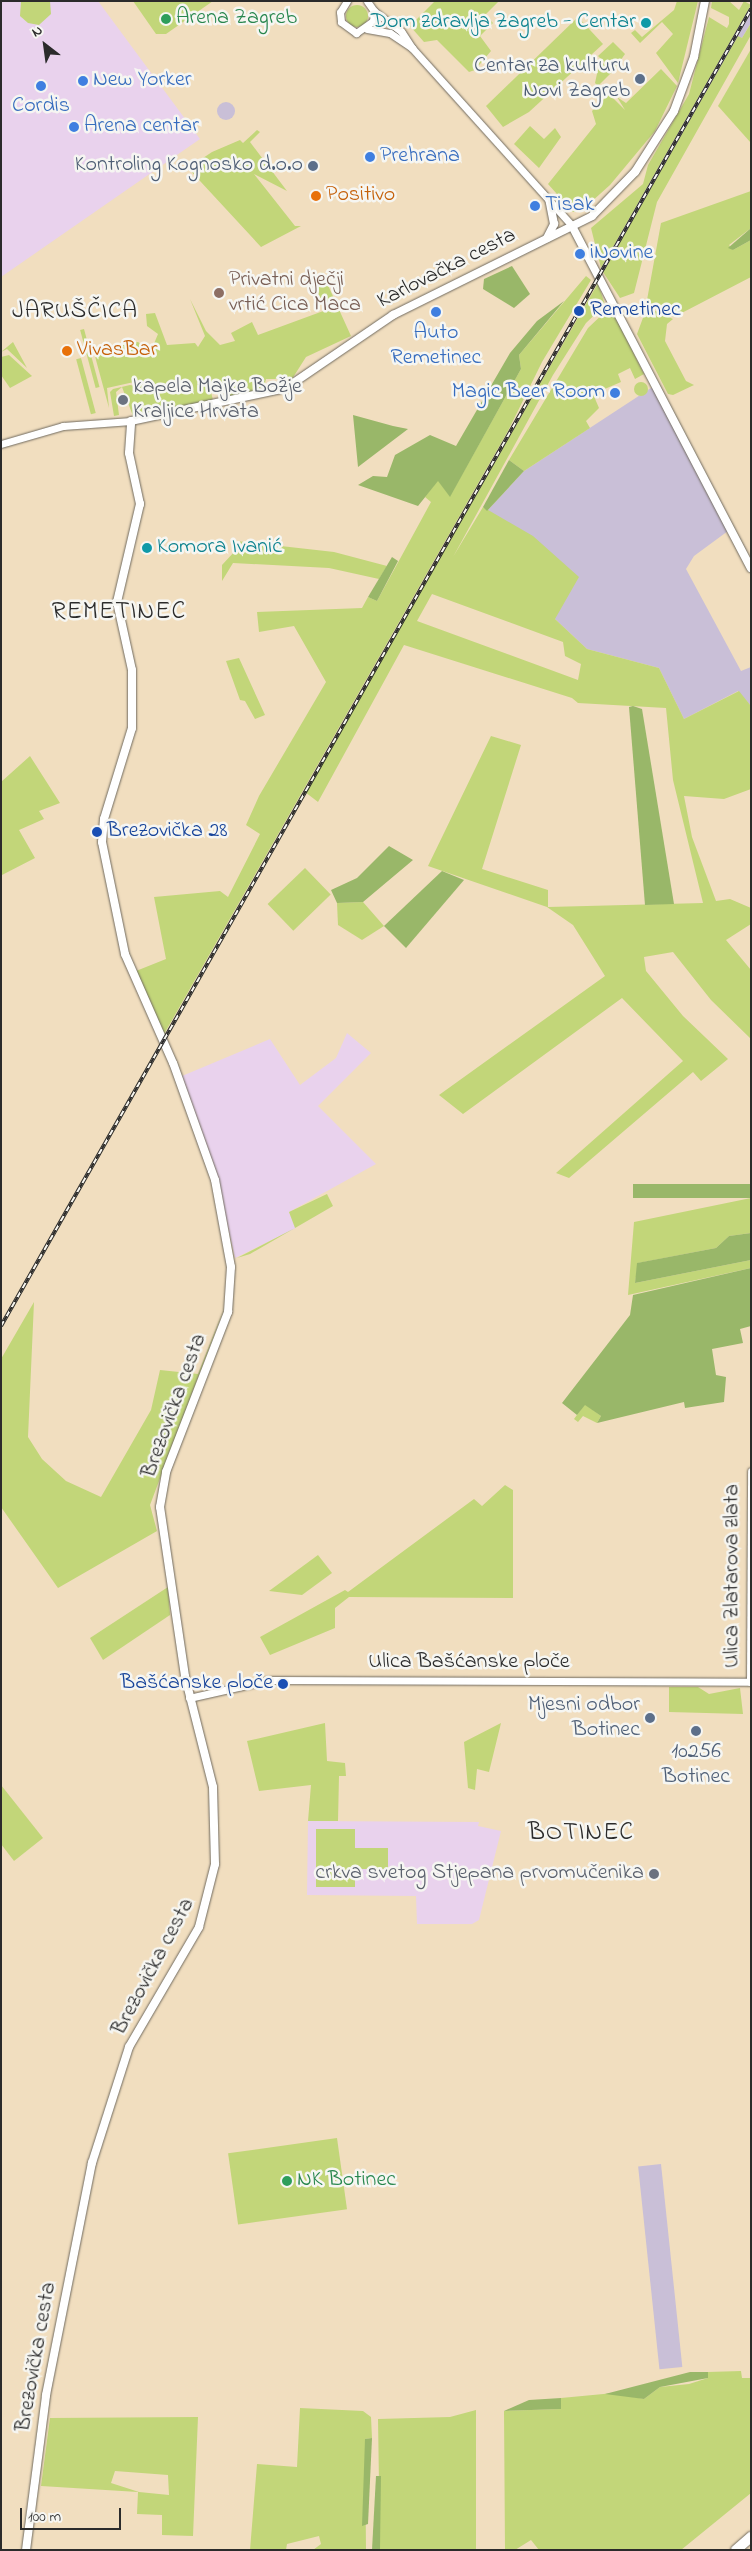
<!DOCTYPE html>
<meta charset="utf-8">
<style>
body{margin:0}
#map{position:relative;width:752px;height:2551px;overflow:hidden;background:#f1debf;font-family:"Indie Flower",sans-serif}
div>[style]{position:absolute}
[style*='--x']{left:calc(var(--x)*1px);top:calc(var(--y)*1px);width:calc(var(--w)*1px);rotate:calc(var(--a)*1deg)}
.built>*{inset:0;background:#e9d2ed}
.industrial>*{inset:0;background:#c9bfd7;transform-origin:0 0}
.round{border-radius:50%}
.green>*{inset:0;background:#c2d679;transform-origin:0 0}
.forest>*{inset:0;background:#99b769;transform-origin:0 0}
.roads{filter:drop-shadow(0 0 1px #706a5f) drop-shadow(0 0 1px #706a5f)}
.tertiary>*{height:7px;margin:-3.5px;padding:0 3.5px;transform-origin:3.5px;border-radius:3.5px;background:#fff}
.secondary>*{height:8px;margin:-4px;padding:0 4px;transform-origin:4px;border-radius:4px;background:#fff}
.motorway>*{height:10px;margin:-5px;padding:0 5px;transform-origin:5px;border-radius:5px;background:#fff}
.rail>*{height:4px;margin-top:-2px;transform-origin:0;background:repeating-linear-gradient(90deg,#f6f6f2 0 5.5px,#2b2b2b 0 11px);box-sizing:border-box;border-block:1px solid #2b2b2b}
.dots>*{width:14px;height:14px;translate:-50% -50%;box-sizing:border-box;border:2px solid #f6f6f2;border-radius:50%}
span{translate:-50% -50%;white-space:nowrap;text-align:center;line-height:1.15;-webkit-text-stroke:5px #f6f6f2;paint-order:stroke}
.leisure-label{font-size:22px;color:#27864d}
.left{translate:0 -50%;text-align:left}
.culture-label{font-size:22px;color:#0d838f}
.right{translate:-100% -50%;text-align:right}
.service-label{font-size:22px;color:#4e5e75}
.shop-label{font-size:22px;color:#366cbe}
.food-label{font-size:22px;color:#c56008}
.street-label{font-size:22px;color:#2b2b2b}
.education-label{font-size:22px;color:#785e54}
.transit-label{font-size:22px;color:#164399}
.worship-label{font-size:22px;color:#5b616d}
.neighbourhood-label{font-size:24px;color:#2b2b2b;letter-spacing:1px}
.quarter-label{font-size:25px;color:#2b2b2b;letter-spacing:1px}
.frame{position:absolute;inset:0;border:2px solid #2b2b2b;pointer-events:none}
.north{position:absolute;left:20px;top:20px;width:50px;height:50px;-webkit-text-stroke:4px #f6f6f2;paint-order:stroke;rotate:330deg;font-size:14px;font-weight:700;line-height:20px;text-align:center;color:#2b2b2b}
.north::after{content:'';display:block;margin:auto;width:18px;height:22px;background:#2b2b2b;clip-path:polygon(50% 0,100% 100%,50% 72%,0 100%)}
.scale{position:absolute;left:20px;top:2508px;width:101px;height:22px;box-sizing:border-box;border:2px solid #2b2b2b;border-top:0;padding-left:6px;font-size:15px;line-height:18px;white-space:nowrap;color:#2b2b2b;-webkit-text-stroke:4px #f6f6f2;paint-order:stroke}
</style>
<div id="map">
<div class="built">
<div style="clip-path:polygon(1px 1px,98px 1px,200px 139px,1px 277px)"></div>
<div style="clip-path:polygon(347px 1033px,371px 1053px,318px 1106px,376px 1164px,289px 1212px,296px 1228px,235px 1258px,215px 1169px,182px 1076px,270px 1039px,300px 1085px,336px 1058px)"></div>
<div style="clip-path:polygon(308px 1821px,479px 1822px,478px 1826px,501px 1831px,479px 1920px,472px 1924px,417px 1924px,416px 1896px,307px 1895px)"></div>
</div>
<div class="industrial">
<div style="clip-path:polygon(751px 5px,751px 23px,742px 38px,738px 37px,603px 272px,601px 268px)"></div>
<div class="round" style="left:217px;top:102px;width:18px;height:18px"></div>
<div style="clip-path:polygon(654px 386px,728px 531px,694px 556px,686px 569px,741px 671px,751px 667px,751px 706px,738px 691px,684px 719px,659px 668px,587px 649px,555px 619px,487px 511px,524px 471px)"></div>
<div style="left:661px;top:2164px;width:204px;height:23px;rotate:84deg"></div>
</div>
<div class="green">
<div style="clip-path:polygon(21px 1px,50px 1px,51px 14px,39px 25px,28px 23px,20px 16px)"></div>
<div style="clip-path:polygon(133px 1px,213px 1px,166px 34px,156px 34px)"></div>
<div style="clip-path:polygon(435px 1px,499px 1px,485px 15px,493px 23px,480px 36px,491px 51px,475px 70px,469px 72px,437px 40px,424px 42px,410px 26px)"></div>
<div style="clip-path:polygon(677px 1px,698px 1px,678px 83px,656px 53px,673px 34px,662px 22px,640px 43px,631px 33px,635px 30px,642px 37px,674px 10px)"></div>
<div style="clip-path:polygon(712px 1px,729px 1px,739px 10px,744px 1px,751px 5px,601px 268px,591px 228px,643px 184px,648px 165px,689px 94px,709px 17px,727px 28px,729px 24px,729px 17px,711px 8px)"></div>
<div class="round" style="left:346px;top:5px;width:22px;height:22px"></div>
<div style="clip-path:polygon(578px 17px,603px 44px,529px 112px,503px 127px,486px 106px)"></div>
<div style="clip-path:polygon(751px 23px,751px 35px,657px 202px,634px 293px,620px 298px,603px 272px,738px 36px,742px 38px)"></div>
<div style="clip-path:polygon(613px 42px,625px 54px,613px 71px,598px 56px)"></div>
<div style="clip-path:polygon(751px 49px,751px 143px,718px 106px)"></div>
<div style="clip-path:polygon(600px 60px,612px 72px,598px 86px,595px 83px)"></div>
<div style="clip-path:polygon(661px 69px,677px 86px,655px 131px,610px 185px,581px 211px,573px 212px,548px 184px,596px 124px,592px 111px,609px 94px,625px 110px,617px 97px,626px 103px)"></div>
<div style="clip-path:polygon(530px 126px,544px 139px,555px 128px,561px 137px,539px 168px,514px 144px)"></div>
<div style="clip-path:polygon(257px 130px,260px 132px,250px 142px,287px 191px,254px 174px,295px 226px,301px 226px,261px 247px,188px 168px,212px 152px,240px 140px,243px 143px)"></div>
<div style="clip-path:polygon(751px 191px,751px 228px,729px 245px,733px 250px,751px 240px,751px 277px,674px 317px,650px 305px,647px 300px,661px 223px)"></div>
<div style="clip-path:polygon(322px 272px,351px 336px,306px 357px,292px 379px,266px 379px,264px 387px,250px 393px,226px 397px,216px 382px,210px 388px,213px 400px,144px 415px,142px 405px,143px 415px,133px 416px,122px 387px,116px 392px,119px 415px,114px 416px,110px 392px,113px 389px,130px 385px,135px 386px,134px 382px,107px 388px,109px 408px,93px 349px,138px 342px,145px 347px,153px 346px,158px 334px,147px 326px,146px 314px,155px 313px,167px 345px,195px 343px,198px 347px,205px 336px,190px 299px,206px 331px,220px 345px,235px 341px,231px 333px,252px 322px,258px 335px,326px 310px,313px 282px)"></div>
<div style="clip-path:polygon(586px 276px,591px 280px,542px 362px,508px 431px,163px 1036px,136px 971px,166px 959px,154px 897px,220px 891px,228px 897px,260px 834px,246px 825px,259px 796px,326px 682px,294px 626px,259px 632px,257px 612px,362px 608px,368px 597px,377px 601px,431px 502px,425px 497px,438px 480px,450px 496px,521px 369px,519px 355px)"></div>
<div style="clip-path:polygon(evenodd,598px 283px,605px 305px,586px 323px,553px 375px,453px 557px,483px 507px,533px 536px,579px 577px,555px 619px,587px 649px,659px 668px,684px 719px,739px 691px,751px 706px,751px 789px,724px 799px,684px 796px,692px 837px,716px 901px,730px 899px,751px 908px,751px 924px,726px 940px,751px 970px,751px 1039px,711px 1000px,673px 952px,644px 957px,646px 971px,683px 1016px,728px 1059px,701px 1081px,693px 1072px,569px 1178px,556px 1173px,683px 1061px,622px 998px,463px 1114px,439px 1095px,605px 976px,573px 925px,547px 907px,428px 866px,491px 736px,521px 745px,482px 869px,548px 890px,548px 907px,703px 903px,673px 780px,666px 708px,578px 703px,572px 698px,404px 645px,318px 802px,305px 792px,598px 283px,432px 594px,563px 642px,565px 656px,581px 664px,578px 680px,417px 621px,432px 594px)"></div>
<div style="clip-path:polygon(647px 307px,673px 319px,667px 324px,665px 341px,686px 381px,694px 385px,673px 395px,668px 394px,637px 334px)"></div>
<div style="clip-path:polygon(607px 310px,615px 316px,644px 374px,635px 379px,630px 368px,618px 374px,621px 382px,593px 394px,599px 408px,586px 421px,590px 428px,524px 471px,509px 460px,588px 328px)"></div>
<div style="left:84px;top:329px;width:60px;height:4px;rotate:75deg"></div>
<div style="clip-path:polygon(13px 342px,27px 368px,7px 349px,1px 352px)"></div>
<div style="clip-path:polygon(9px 355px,32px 376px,10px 388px,1px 375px,1px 357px)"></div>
<div style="left:81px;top:358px;width:57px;height:5px;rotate:75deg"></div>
<div class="round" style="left:634px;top:382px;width:14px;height:14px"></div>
<div style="clip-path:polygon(236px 541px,334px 552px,387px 566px,379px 579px,329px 568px,233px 563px,222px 581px,222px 565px,235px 551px)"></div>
<div style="clip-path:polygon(239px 658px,265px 715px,255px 719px,245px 701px,240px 700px,226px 661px)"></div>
<div style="clip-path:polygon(30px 756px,60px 803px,39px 811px,44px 819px,19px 830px,35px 858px,2px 875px,1px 782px)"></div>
<div style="left:305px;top:868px;width:37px;height:52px;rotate:46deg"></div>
<div style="clip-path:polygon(363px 902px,384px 926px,362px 940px,338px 925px,337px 903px)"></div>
<div style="clip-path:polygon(327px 1194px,333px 1206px,250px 1254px,237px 1258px,295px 1228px,289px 1212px)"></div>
<div style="clip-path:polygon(751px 1198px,751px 1233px,729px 1236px,716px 1248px,638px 1263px,635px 1283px,751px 1260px,751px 1268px,628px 1295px,634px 1222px)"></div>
<div style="clip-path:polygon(34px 1302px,28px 1437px,42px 1459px,66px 1481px,101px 1497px,151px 1410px,160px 1370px,198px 1374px,226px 1303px,150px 1505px,157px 1531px,58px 1588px,1px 1507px,1px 1359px)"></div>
<div style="clip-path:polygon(585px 1404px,601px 1416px,597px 1423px,583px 1416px,578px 1422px,574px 1419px)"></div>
<div style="clip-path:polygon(505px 1485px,513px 1490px,513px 1598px,349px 1597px,335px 1608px,335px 1628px,270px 1655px,260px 1637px,345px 1590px,348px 1592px,474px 1499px,482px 1506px)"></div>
<div style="clip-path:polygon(318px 1555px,332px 1573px,302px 1595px,269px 1591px)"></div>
<div style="clip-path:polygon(168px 1587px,170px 1615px,103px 1660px,90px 1638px)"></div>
<div style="clip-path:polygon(669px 1687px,698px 1687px,709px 1694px,740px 1688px,743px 1714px,669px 1712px)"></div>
<div style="clip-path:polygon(325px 1723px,327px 1761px,345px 1763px,346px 1776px,339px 1776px,338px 1821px,308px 1821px,311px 1785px,259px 1791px,247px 1741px)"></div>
<div style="clip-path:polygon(501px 1723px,489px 1772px,477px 1769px,475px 1790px,468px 1788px,464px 1742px)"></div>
<div style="clip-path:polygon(1px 1785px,43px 1838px,14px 1861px,1px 1844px)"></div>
<div style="clip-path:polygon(316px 1829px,355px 1829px,355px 1848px,388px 1848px,388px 1869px,355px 1869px,355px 1887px,316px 1887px)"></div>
<div style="left:337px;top:2138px;width:72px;height:110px;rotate:82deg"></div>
<div style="clip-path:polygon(741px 2371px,742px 2378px,751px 2378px,751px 2493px,681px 2550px,539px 2550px,531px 2540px,515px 2550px,505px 2550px,504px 2411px,561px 2409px,561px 2398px,614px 2393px,644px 2399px,660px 2387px,689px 2384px,708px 2378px,708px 2372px)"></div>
<div style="clip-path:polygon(300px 2408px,363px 2411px,371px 2417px,372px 2438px,365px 2439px,366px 2550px,313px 2550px,321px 2544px,319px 2536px,287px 2544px,286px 2550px,250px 2550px,257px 2464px,297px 2467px)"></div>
<div style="clip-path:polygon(476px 2410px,476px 2550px,380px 2550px,378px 2419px,450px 2417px)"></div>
<div style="clip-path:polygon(evenodd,198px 2417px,193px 2536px,162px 2535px,162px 2515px,137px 2514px,138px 2492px,41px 2486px,50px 2418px,198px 2417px,115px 2471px,168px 2475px,169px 2495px,139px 2492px,111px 2483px,115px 2471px)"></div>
</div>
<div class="forest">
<div style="clip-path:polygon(751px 228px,751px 240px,733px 250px,728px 248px)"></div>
<div style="clip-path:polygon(512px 266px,530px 294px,514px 308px,483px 289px,484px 279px)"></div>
<div style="clip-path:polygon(564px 301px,519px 355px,521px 369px,450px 497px,438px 481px,418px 506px,358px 485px,373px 476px,387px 477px,395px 455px,430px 435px,456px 446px,510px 353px,537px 321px)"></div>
<div style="clip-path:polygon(353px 415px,393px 426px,408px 429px,358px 467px)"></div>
<div style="clip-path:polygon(509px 460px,524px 471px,487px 511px,483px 507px)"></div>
<div style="clip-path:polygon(392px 557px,398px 561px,377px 601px,368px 597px)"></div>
<div style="clip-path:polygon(633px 706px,642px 709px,674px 904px,645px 905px,629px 707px)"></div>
<div style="clip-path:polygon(389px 846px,413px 860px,363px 902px,337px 903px,331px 890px,357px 878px)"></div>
<div style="clip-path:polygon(442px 871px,464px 880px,406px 948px,384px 926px)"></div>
<div style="left:751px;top:1184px;width:14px;height:118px;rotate:90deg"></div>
<div style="clip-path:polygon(751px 1233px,751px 1260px,635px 1283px,637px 1263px,716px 1248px,729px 1236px)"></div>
<div style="clip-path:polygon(751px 1268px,751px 1326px,740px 1329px,743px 1343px,712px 1349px,716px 1375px,726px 1377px,724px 1402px,685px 1408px,684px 1402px,597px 1423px,601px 1416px,585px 1405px,577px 1415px,562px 1403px,630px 1315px,633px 1295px)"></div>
<div style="clip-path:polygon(690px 2372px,708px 2372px,708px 2378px,660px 2387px,644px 2399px,605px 2394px)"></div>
<div style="clip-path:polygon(561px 2398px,561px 2409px,504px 2411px,529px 2400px)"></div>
<div style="clip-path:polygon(372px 2438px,368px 2524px,362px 2526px,365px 2439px)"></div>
<div style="clip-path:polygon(376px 2476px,381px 2476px,380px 2550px,372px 2550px)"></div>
</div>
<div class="roads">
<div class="tertiary">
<div style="--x:347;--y:1;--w:13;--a:122"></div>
<div style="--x:340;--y:12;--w:10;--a:84"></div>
<div style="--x:341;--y:22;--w:19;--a:36"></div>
<div style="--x:356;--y:33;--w:21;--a:-35"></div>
<div style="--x:373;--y:21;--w:10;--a:-84"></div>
<div style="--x:374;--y:11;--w:12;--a:-125"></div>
<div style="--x:374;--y:11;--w:34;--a:37"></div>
<div style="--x:401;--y:31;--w:20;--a:57"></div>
<div style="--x:367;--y:29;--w:23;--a:10"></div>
<div style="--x:390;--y:33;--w:27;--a:34"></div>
<div style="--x:412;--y:48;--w:239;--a:48"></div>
<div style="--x:1;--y:444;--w:65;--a:-16.2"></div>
<div style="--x:63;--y:426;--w:68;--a:-4.2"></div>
<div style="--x:189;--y:1698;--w:82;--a:-12.7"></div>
<div style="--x:269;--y:1680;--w:481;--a:0.2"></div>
<div style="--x:750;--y:1682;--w:211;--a:-89.7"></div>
</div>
<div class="secondary">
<div style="--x:572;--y:226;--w:386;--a:62.4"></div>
<div style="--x:547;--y:238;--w:16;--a:-63"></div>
<div style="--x:554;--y:224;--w:25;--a:-101"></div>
<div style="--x:26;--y:2550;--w:156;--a:-82.6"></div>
<div style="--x:46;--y:2395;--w:237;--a:-78.8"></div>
<div style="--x:92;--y:2163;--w:122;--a:-72.3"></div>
<div style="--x:129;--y:2047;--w:139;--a:-59.7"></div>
<div style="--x:199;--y:1927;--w:65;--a:-75.7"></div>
<div style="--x:215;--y:1864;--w:77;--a:-91.5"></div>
<div style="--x:213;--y:1787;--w:114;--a:-104.2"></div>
<div style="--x:185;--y:1676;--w:171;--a:-98.4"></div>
<div style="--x:160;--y:1507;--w:36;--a:-80"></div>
<div style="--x:166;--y:1472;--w:172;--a:-68.8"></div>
<div style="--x:228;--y:1312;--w:45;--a:-86.2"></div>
<div style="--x:231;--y:1267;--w:88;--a:-100.4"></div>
<div style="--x:215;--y:1180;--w:124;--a:-109.7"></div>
<div style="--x:173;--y:1063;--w:119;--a:-113.8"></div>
<div style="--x:125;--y:954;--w:114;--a:-101.6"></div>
<div style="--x:102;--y:842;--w:23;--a:-85"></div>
<div style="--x:104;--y:819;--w:95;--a:-72.9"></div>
<div style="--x:132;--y:728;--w:58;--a:-90"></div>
<div style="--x:132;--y:670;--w:70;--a:-102.4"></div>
<div style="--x:117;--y:602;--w:101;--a:-76.8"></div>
<div style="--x:140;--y:504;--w:52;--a:-102.2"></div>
<div style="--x:129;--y:453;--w:32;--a:-86"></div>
<div style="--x:131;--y:421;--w:158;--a:-12"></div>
<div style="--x:286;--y:388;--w:130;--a:-34.3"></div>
<div style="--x:393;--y:315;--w:222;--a:-26.4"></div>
<div style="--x:592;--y:216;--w:62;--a:-45.7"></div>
<div style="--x:635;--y:172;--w:72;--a:-57.4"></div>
<div style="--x:674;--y:111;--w:58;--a:-69.7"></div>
<div style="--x:694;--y:57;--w:57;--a:-78.9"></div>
</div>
<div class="motorway">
<div style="--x:736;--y:2550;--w:20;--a:-41"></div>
</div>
</div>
<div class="rail">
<div style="--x:1;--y:1326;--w:1516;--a:-60.34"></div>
</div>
<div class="dots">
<div style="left:166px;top:19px;background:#2e9e5b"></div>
<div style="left:646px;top:23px;background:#0f9aa8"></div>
<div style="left:640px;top:79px;background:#5c6f8a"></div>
<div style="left:83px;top:81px;background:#3f7fe0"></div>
<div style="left:41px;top:86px;background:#3f7fe0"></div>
<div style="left:74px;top:127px;background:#3f7fe0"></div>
<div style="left:370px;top:157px;background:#3f7fe0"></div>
<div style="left:313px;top:166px;background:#5c6f8a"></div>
<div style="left:316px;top:196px;background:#e8710a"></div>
<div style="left:535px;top:206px;background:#3f7fe0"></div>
<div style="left:580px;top:254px;background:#3f7fe0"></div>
<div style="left:219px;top:293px;background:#8d6e63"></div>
<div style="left:579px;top:311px;background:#1a4fb4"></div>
<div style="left:436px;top:312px;background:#3f7fe0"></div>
<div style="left:67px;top:351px;background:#e8710a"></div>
<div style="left:615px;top:393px;background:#3f7fe0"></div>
<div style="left:123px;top:400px;background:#6b7280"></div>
<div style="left:147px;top:548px;background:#0f9aa8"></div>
<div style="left:97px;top:832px;background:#1a4fb4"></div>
<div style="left:283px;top:1684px;background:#1a4fb4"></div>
<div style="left:650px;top:1718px;background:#5c6f8a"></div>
<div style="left:696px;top:1731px;background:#5c6f8a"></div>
<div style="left:654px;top:1874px;background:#6b7280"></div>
<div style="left:287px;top:2181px;background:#2e9e5b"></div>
</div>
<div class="leisure-label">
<span class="left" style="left:176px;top:19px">Arena Zagreb</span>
<span class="left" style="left:297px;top:2181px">NK Botinec</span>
</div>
<div class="culture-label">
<span class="right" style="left:636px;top:23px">Dom zdravlja Zagreb - Centar</span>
<span class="left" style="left:157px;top:548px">Komora Ivanić</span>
</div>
<div class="service-label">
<span class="right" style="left:630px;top:79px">Centar za kulturu<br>Novi Zagreb</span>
<span class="right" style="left:303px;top:166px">Kontroling Kognosko d.o.o</span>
<span class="right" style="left:640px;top:1718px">Mjesni odbor<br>Botinec</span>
<span style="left:696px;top:1765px">10256<br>Botinec</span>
</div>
<div class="shop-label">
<span class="left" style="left:93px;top:81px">New Yorker</span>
<span style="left:41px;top:107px">Cordis</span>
<span class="left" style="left:84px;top:127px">Arena centar</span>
<span class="left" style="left:380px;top:157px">Prehrana</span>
<span class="left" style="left:545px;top:206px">Tisak</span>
<span class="left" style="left:590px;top:254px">iNovine</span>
<span style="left:436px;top:346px">Auto<br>Remetinec</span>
<span class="right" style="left:605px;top:393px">Magic Beer Room</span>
</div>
<div class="food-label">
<span class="left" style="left:326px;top:196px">Positivo</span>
<span class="left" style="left:77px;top:351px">VivasBar</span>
</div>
<div class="street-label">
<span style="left:447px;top:269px;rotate:-27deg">Karlovačka cesta</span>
<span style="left:175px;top:1406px;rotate:-70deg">Brezovička cesta</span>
<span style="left:733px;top:1576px;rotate:-90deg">Ulica Zlatarova zlata</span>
<span style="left:469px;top:1663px">Ulica Bašćanske ploče</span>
<span style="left:154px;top:1967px;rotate:-62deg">Brezovička cesta</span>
<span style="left:37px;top:2357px;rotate:-80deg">Brezovička cesta</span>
</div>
<div class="education-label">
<span class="left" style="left:229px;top:293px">Privatni dječji<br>vrtić Cica Maca</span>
</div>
<div class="transit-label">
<span class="left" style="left:590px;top:311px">Remetinec</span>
<span class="left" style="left:107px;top:832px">Brezovička 28</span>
<span class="right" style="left:273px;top:1684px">Bašćanske ploče</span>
</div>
<div class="worship-label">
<span class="left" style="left:133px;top:400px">kapela Majke Božje<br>Kraljice Hrvata</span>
<span class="right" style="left:644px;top:1874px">crkva svetog Stjepana prvomučenika</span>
</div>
<div class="neighbourhood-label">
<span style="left:75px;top:312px">JARUŠČICA</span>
</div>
<div class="quarter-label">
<span style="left:119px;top:612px">REMETINEC</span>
<span style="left:581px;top:1833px">BOTINEC</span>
</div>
<div class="frame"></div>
<div class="north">N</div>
<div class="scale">100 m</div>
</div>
